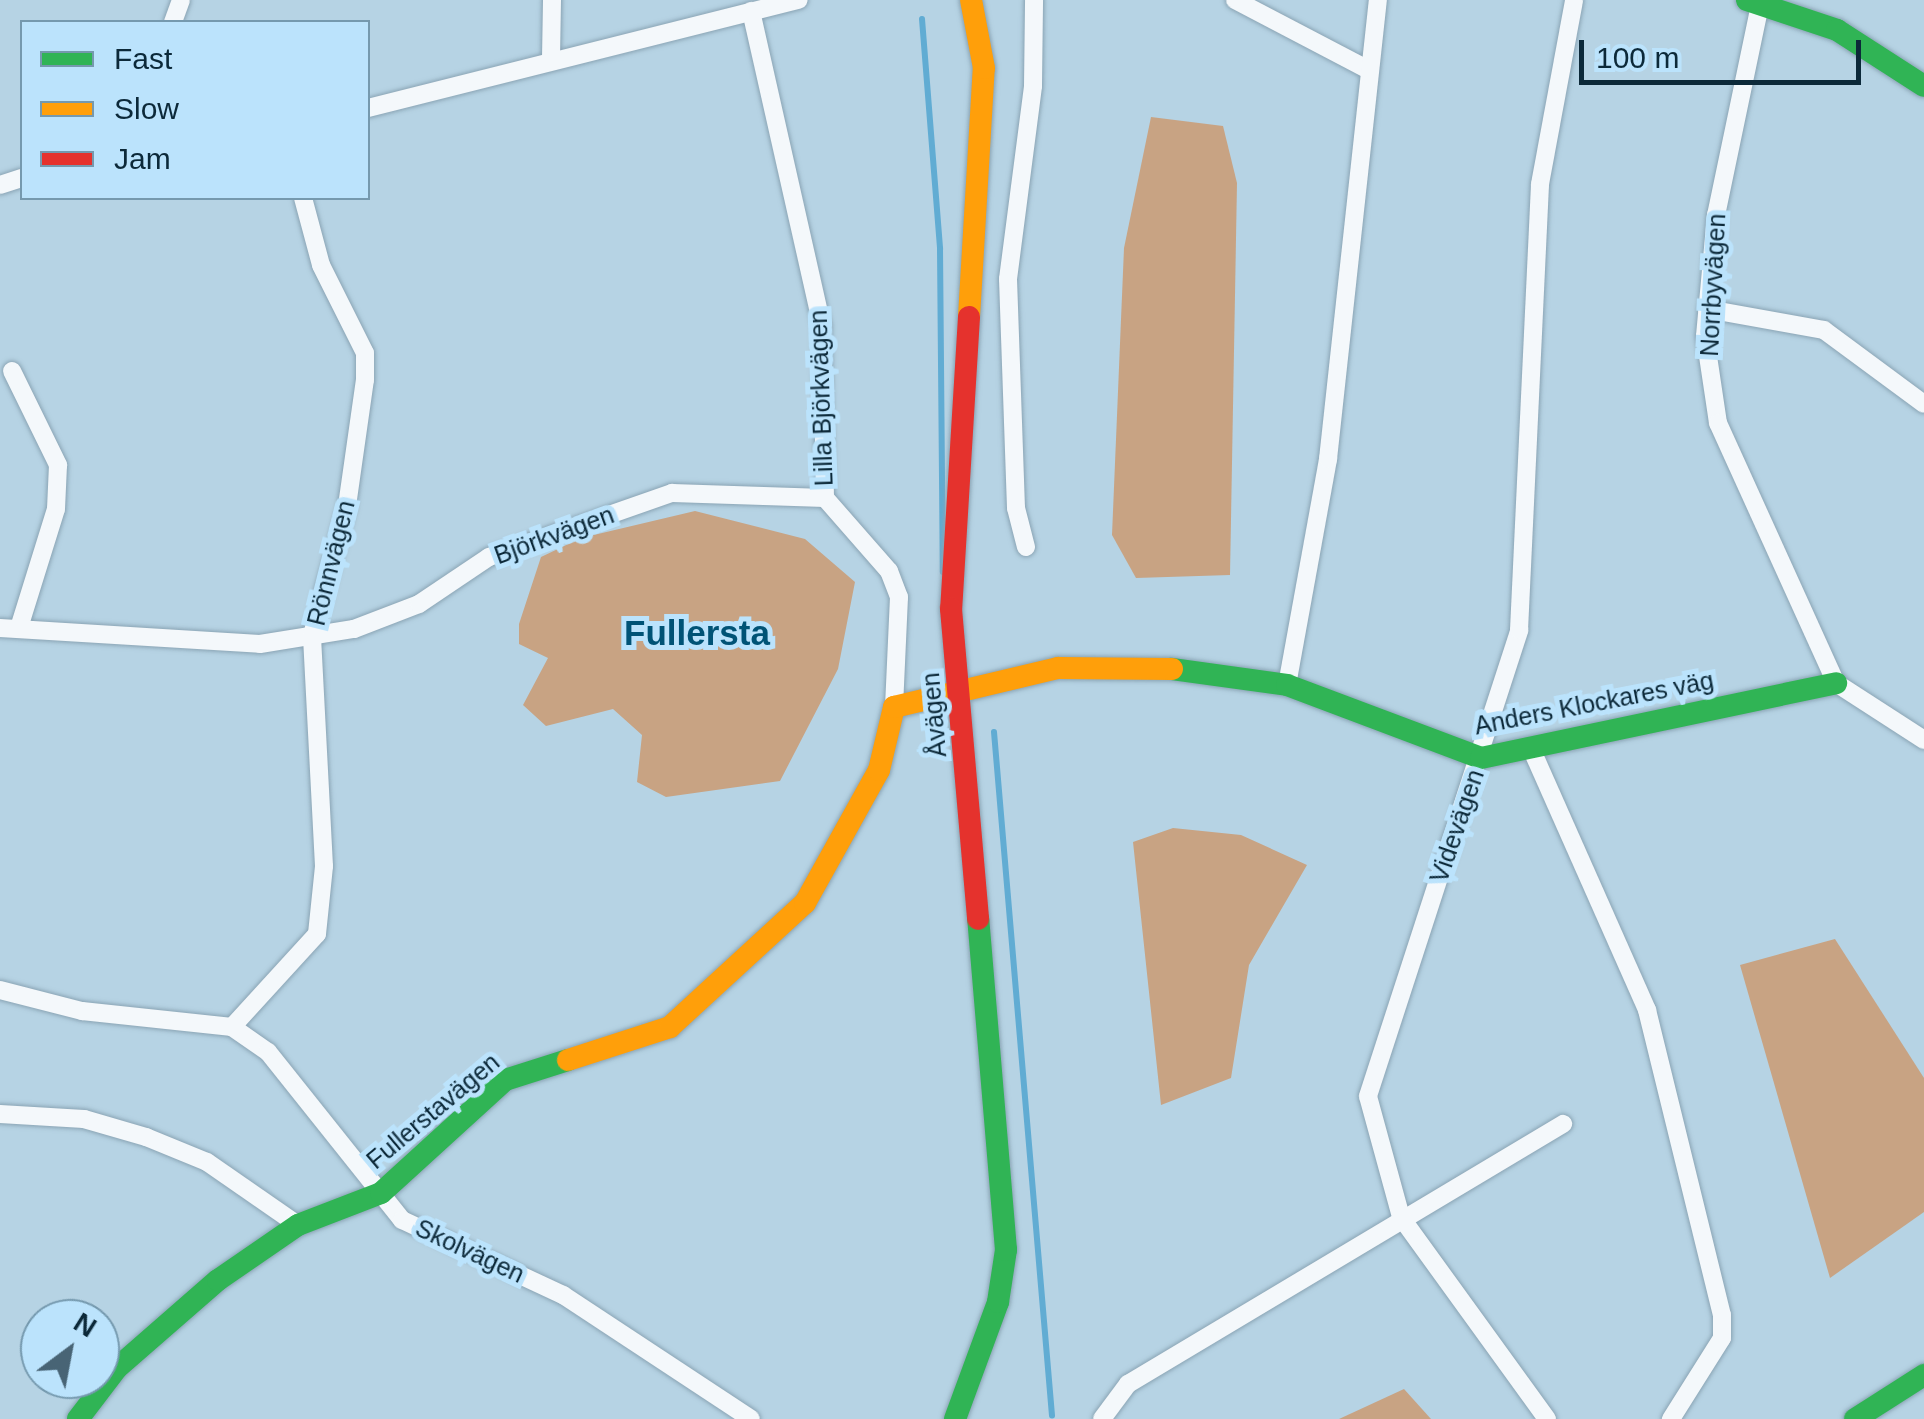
<!DOCTYPE html>
<meta charset="utf-8">
<style>
body{margin:0}
#map{position:relative;width:1924px;height:1419px;overflow:hidden;background:#b6d3e4;font-family:Helvetica,sans-serif}
div>[style]{position:absolute}
[style*='--x']{left:calc(var(--x)*1px);top:calc(var(--y)*1px);width:calc(var(--w)*1px);rotate:calc(var(--a)*1deg)}
.forest>*{inset:0;background:#c8a383}
.stream>*{height:6px;margin:-3px;padding:0 3px;transform-origin:3px;border-radius:3px;background:#61acd3}
.roads{filter:drop-shadow(0 0 2px #8aa4b4) drop-shadow(0 0 2px #8aa4b4)}
.street>*{height:18px;margin:-9px;padding:0 9px;transform-origin:9px;border-radius:9px;background:#f4f8fb}
.fast>*{height:22px;margin:-11px;padding:0 11px;transform-origin:11px;border-radius:11px;background:#30b455}
.slow>*{height:22px;margin:-11px;padding:0 11px;transform-origin:11px;border-radius:11px;background:#ff9f0a}
.jam>*{height:22px;margin:-11px;padding:0 11px;transform-origin:11px;border-radius:11px;background:#e5322d}
span{translate:-50% -50%;white-space:nowrap;text-align:center;line-height:1.15;-webkit-text-stroke:10px #bbe3fc;paint-order:stroke}
.street-label{font-size:25px;color:#0c2939}
.district-label{font-size:35px;color:#005376;font-weight:700}
.legend{position:absolute;left:20px;top:20px;width:350px;height:180px;box-sizing:border-box;background:#bbe3fc;border:2px solid #7599ae;margin:0;padding:12px 18px;list-style:none;font-size:30px;color:#0c2939}
.legend li{display:flex;align-items:center;gap:20px;height:50px}
.legend b{width:50px;border:2px solid #7599ae}
.north{position:absolute;left:20px;top:1299px;width:100px;height:100px;box-sizing:border-box;background:#bbe3fc;border:2px solid #7599ae;border-radius:50%;rotate:32deg;font-size:28px;font-weight:700;line-height:40px;text-align:center;color:#0c2939}
.north::after{content:'';display:block;margin:auto;width:35px;height:45px;background:#486475;clip-path:polygon(50% 0,100% 100%,50% 72%,0 100%)}
.scale{position:absolute;left:1579px;top:40px;width:282px;height:45px;box-sizing:border-box;border:5px solid #0c2939;border-top:0;padding-left:12px;font-size:30px;line-height:35px;white-space:nowrap;color:#0c2939;-webkit-text-stroke:8px #bbe3fc;paint-order:stroke}
</style>
<div id="map">
<div class="forest">
<div style="clip-path:polygon(1151px 117px,1223px 126px,1237px 183px,1230px 575px,1136px 578px,1112px 535px,1124px 248px)"></div>
<div style="clip-path:polygon(695px 511px,805px 539px,855px 582px,838px 669px,780px 781px,666px 797px,637px 782px,642px 735px,613px 709px,546px 726px,523px 705px,548px 658px,519px 644px,519px 624px,541px 557px,581px 538px)"></div>
<div style="clip-path:polygon(1173px 828px,1241px 835px,1307px 865px,1249px 965px,1231px 1078px,1161px 1105px,1133px 842px)"></div>
<div style="clip-path:polygon(1835px 939px,1924px 1078px,1924px 1212px,1830px 1278px,1740px 965px)"></div>
<div style="clip-path:polygon(1404px 1389px,1431px 1419px,1339px 1419px)"></div>
</div>
<div class="stream">
<div style="--x:922;--y:19;--w:231;--a:85.5"></div>
<div style="--x:940;--y:249;--w:323;--a:89.5"></div>
<div style="--x:994;--y:732;--w:686;--a:85.15"></div>
</div>
<div class="roads">
<div class="street">
<div style="--x:1235;--y:0;--w:149;--a:27.6"></div>
<div style="--x:1761;--y:0;--w:220;--a:101.8"></div>
<div style="--x:1716;--y:215;--w:121;--a:95.2"></div>
<div style="--x:1705;--y:336;--w:88;--a:81.5"></div>
<div style="--x:1718;--y:423;--w:286;--a:65.6"></div>
<div style="--x:1836;--y:683;--w:105;--a:32.9"></div>
<div style="--x:751;--y:11;--w:324;--a:77.3"></div>
<div style="--x:822;--y:327;--w:171;--a:89"></div>
<div style="--x:825;--y:498;--w:97;--a:48.8"></div>
<div style="--x:889;--y:571;--w:28;--a:69"></div>
<div style="--x:899;--y:597;--w:110;--a:92.6"></div>
<div style="--x:173;--y:22;--w:23;--a:-70"></div>
<div style="--x:551;--y:58;--w:58;--a:-89"></div>
<div style="--x:368;--y:108;--w:444;--a:-14.1"></div>
<div style="--x:0;--y:185;--w:23;--a:-18"></div>
<div style="--x:1707;--y:309;--w:119;--a:10.2"></div>
<div style="--x:1824;--y:330;--w:124;--a:36.5"></div>
<div style="--x:12;--y:371;--w:105;--a:63.9"></div>
<div style="--x:58;--y:465;--w:44;--a:92.6"></div>
<div style="--x:56;--y:509;--w:125;--a:107.3"></div>
<div style="--x:1026;--y:547;--w:40;--a:-104.4"></div>
<div style="--x:1016;--y:508;--w:229;--a:-92"></div>
<div style="--x:1008;--y:279;--w:195;--a:-82.6"></div>
<div style="--x:1033;--y:86;--w:86;--a:-89.3"></div>
<div style="--x:0;--y:628;--w:260;--a:3.5"></div>
<div style="--x:260;--y:644;--w:95;--a:-9.1"></div>
<div style="--x:354;--y:629;--w:70;--a:-21"></div>
<div style="--x:419;--y:604;--w:84;--a:-33.9"></div>
<div style="--x:489;--y:557;--w:194;--a:-19.3"></div>
<div style="--x:672;--y:493;--w:153;--a:1.9"></div>
<div style="--x:1287;--y:685;--w:230;--a:-79.7"></div>
<div style="--x:1328;--y:459;--w:462;--a:-83.8"></div>
<div style="--x:1531;--y:748;--w:287;--a:66.1"></div>
<div style="--x:1647;--y:1010;--w:314;--a:76.2"></div>
<div style="--x:1722;--y:1315;--w:23;--a:90"></div>
<div style="--x:1722;--y:1338;--w:96;--a:122.2"></div>
<div style="--x:0;--y:990;--w:85;--a:14.4"></div>
<div style="--x:82;--y:1011;--w:151;--a:6.1"></div>
<div style="--x:232;--y:1027;--w:44;--a:34.8"></div>
<div style="--x:268;--y:1052;--w:215;--a:51.4"></div>
<div style="--x:402;--y:1220;--w:178;--a:25"></div>
<div style="--x:563;--y:1295;--w:225;--a:33.4"></div>
<div style="--x:232;--y:1027;--w:126;--a:-47.6"></div>
<div style="--x:317;--y:934;--w:68;--a:-84.1"></div>
<div style="--x:324;--y:866;--w:231;--a:-93"></div>
<div style="--x:312;--y:635;--w:134;--a:-74.8"></div>
<div style="--x:347;--y:506;--w:127;--a:-81.9"></div>
<div style="--x:365;--y:380;--w:27;--a:-90"></div>
<div style="--x:365;--y:353;--w:98;--a:-116.6"></div>
<div style="--x:321;--y:265;--w:69;--a:-105"></div>
<div style="--x:0;--y:1114;--w:84;--a:3.4"></div>
<div style="--x:84;--y:1119;--w:65;--a:16.2"></div>
<div style="--x:146;--y:1137;--w:66;--a:22.3"></div>
<div style="--x:207;--y:1162;--w:111;--a:34.7"></div>
<div style="--x:1102;--y:1419;--w:44;--a:-53.4"></div>
<div style="--x:1128;--y:1384;--w:507;--a:-30.87"></div>
<div style="--x:1547;--y:1419;--w:249;--a:-125.9"></div>
<div style="--x:1401;--y:1217;--w:125;--a:-105.3"></div>
<div style="--x:1368;--y:1096;--w:490;--a:-72"></div>
<div style="--x:1519;--y:630;--w:446;--a:-87.3"></div>
<div style="--x:1540;--y:184;--w:187;--a:-79.5"></div>
</div>
<div class="fast">
<div style="--x:1747;--y:0;--w:95;--a:18.4"></div>
<div style="--x:1837;--y:30;--w:103;--a:32.8"></div>
<div style="--x:1172;--y:669;--w:116;--a:7.9"></div>
<div style="--x:1287;--y:685;--w:207;--a:20.6"></div>
<div style="--x:1481;--y:758;--w:363;--a:-11.9"></div>
<div style="--x:78;--y:1419;--w:64;--a:-52.6"></div>
<div style="--x:117;--y:1368;--w:134;--a:-41.1"></div>
<div style="--x:218;--y:1280;--w:97;--a:-34.5"></div>
<div style="--x:298;--y:1225;--w:89;--a:-21.1"></div>
<div style="--x:381;--y:1193;--w:168;--a:-42.3"></div>
<div style="--x:505;--y:1080;--w:66;--a:-17.6"></div>
<div style="--x:955;--y:1419;--w:125;--a:-69.8"></div>
<div style="--x:998;--y:1302;--w:53;--a:-81.3"></div>
<div style="--x:1006;--y:1250;--w:332;--a:-94.8"></div>
<div style="--x:1855;--y:1419;--w:82;--a:-32.5"></div>
</div>
<div class="slow">
<div style="--x:969;--y:317;--w:249;--a:-86.6"></div>
<div style="--x:984;--y:68;--w:69;--a:-100.8"></div>
<div style="--x:568;--y:1060;--w:107;--a:-17.9"></div>
<div style="--x:670;--y:1027;--w:183;--a:-42.6"></div>
<div style="--x:805;--y:903;--w:152;--a:-60.9"></div>
<div style="--x:879;--y:770;--w:65;--a:-76.6"></div>
<div style="--x:894;--y:707;--w:169;--a:-13.4"></div>
<div style="--x:1058;--y:668;--w:114;--a:0.5"></div>
</div>
<div class="jam">
<div style="--x:969;--y:317;--w:293;--a:93.5"></div>
<div style="--x:951;--y:609;--w:311;--a:85"></div>
</div>
</div>
<div class="street-label">
<span style="left:1713px;top:285px;rotate:-87deg">Norrbyvägen</span>
<span style="left:821px;top:398px;rotate:-92deg">Lilla Björkvägen</span>
<span style="left:554px;top:535px;rotate:-20deg">Björkvägen</span>
<span style="left:331px;top:563px;rotate:-76deg">Rönnvägen</span>
<span style="left:1594px;top:703px;rotate:-11deg">Anders Klockares väg</span>
<span style="left:934px;top:715px;rotate:-95deg">Åvägen</span>
<span style="left:1457px;top:826px;rotate:-71deg">Videvägen</span>
<span style="left:433px;top:1111px;rotate:-40deg">Fullerstavägen</span>
<span style="left:470px;top:1251px;rotate:25deg">Skolvägen</span>
</div>
<div class="district-label">
<span style="left:697px;top:633px">Fullersta</span>
</div>
<ul class="legend">
<li><b style="height:12px;background:#30b455"></b>Fast</li>
<li><b style="height:12px;background:#ff9f0a"></b>Slow</li>
<li><b style="height:12px;background:#e5322d"></b>Jam</li>
</ul>
<div class="north">N</div>
<div class="scale">100 m</div>
</div>
